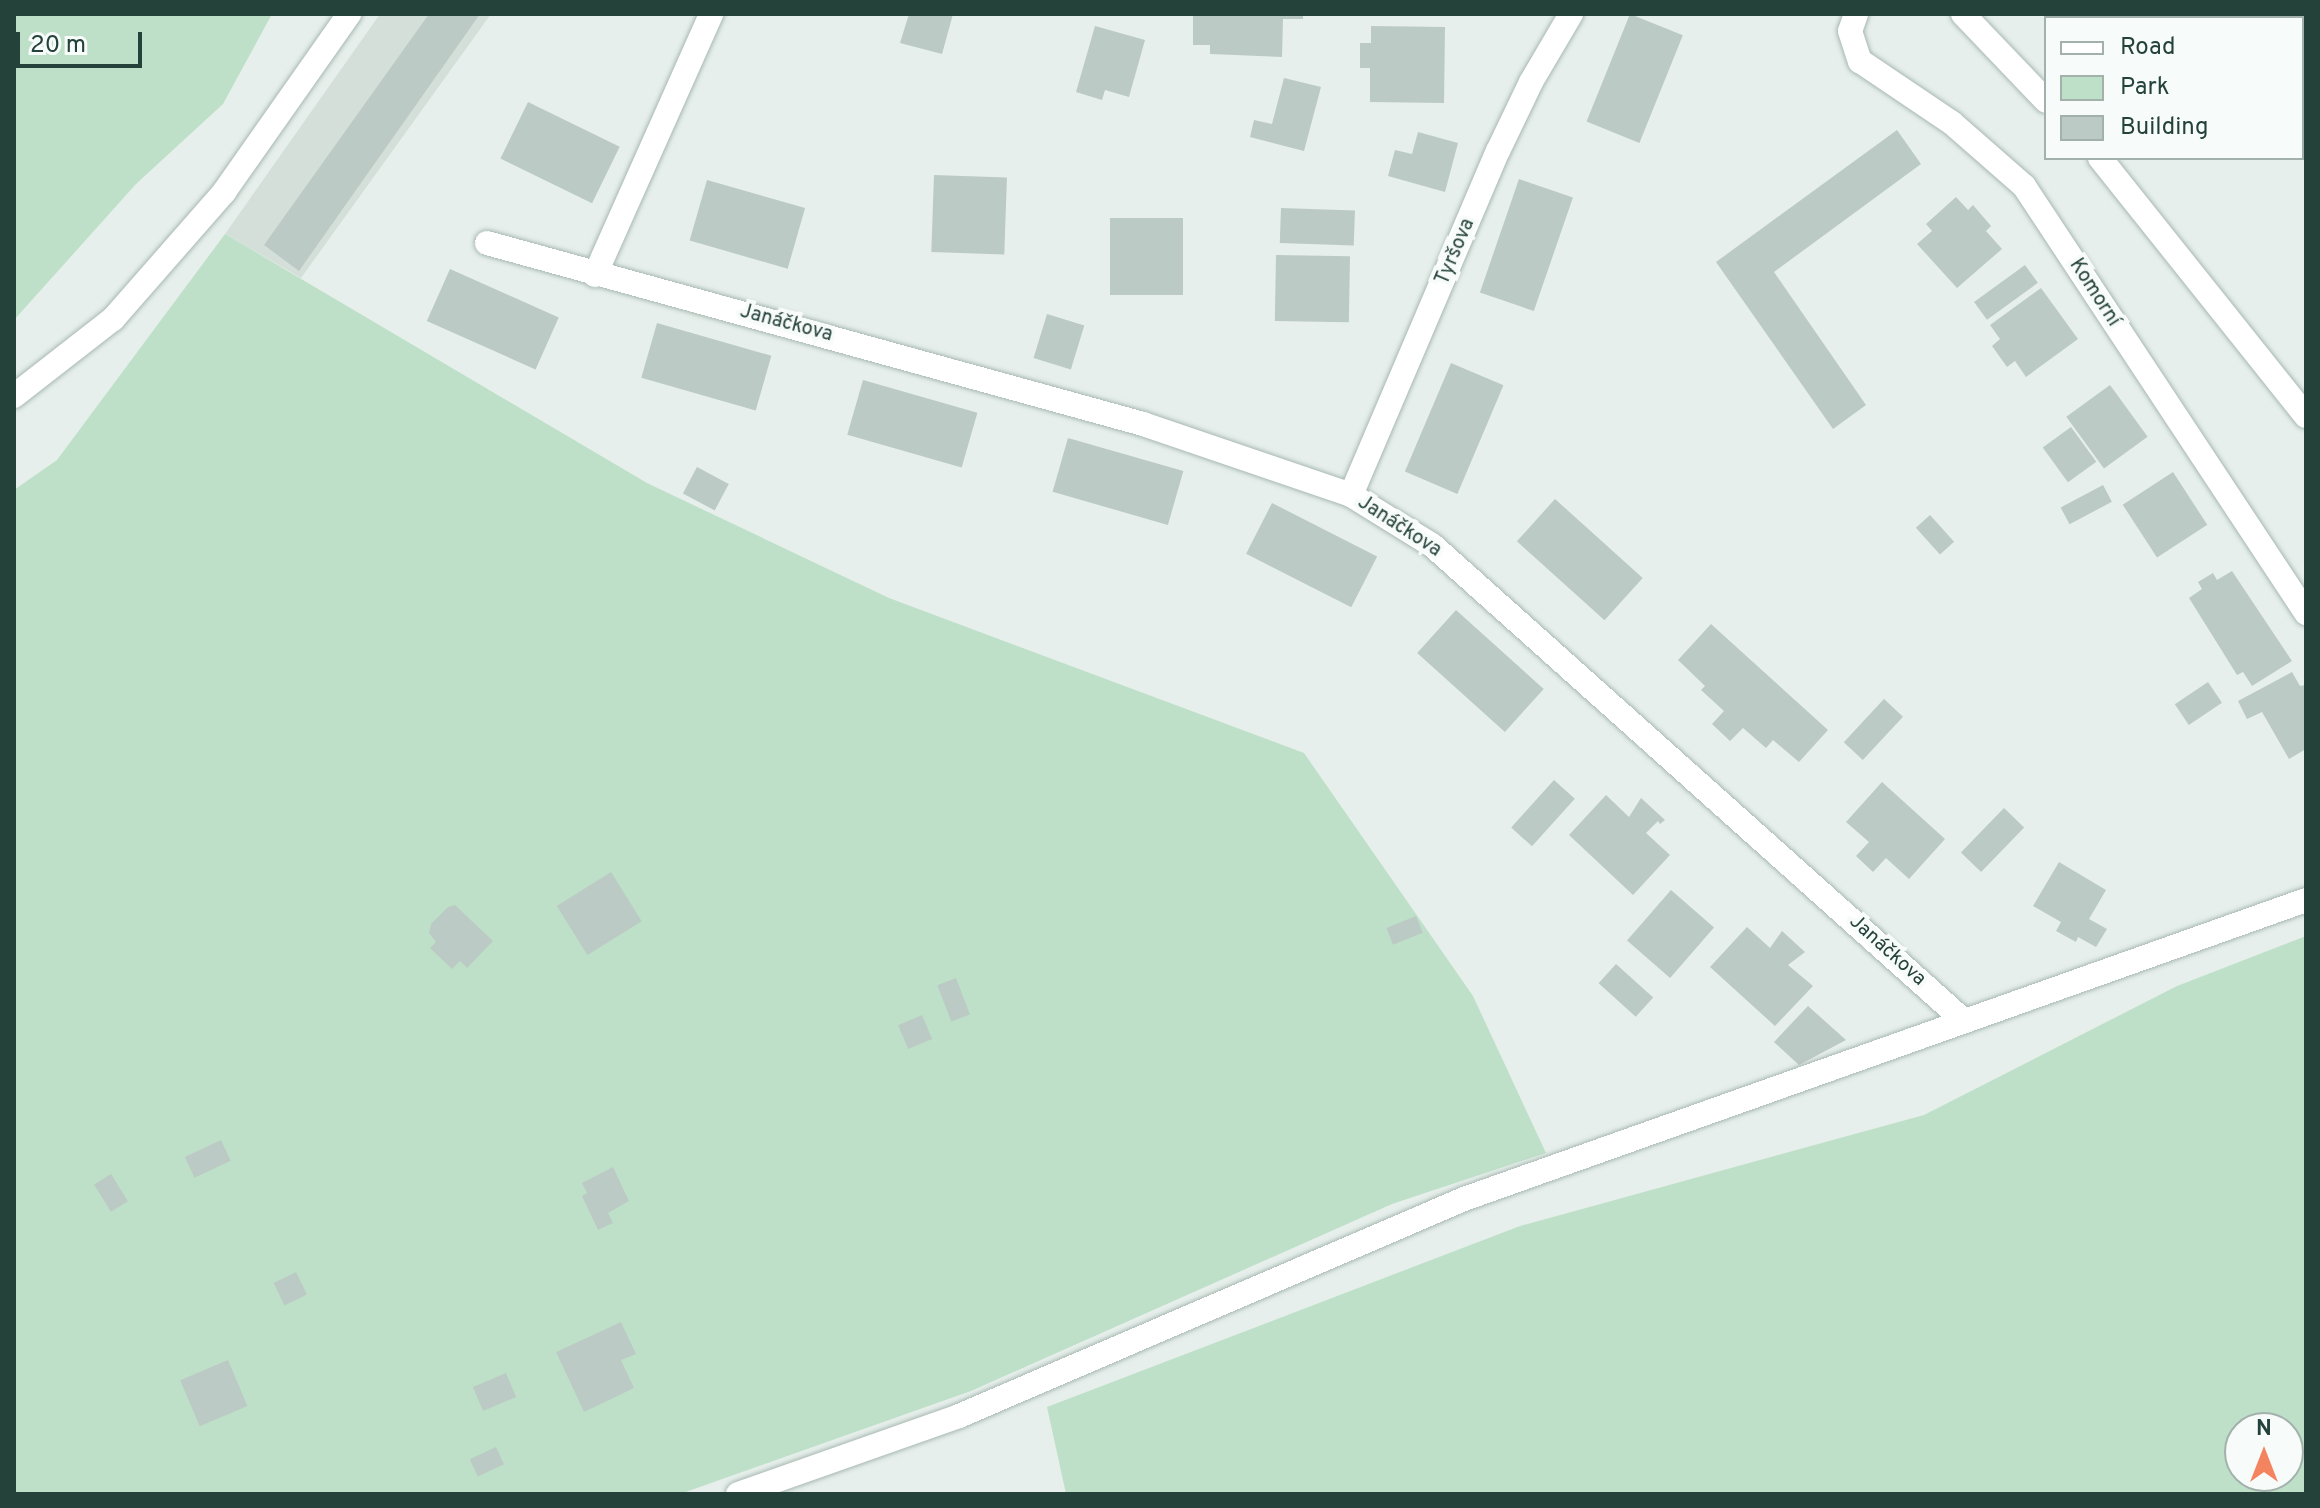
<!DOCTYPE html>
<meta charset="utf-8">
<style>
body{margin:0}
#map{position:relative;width:2320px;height:1508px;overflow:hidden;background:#e6efeb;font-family:Overpass,sans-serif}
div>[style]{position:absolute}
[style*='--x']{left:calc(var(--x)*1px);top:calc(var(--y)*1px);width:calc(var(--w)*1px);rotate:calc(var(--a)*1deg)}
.built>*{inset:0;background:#d4dfda}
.green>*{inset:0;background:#bfe0c8}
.building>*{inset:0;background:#bbcac4;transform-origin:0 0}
.roads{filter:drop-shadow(0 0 2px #a8b8b2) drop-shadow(0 0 2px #a8b8b2)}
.minor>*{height:24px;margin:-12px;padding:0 12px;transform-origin:12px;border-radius:12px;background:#fff}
span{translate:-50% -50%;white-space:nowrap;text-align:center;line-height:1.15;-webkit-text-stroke:8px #f7fbf9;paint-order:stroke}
.street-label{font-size:20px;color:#24423a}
.frame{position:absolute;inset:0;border:16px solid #24423a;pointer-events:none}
.legend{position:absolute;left:2044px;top:16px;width:260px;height:144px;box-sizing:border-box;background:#f7fbf9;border:2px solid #a3b1ad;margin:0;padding:10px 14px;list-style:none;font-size:24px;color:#24423a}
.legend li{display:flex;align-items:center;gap:16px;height:40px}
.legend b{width:40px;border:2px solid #a3b1ad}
.north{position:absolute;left:2224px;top:1412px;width:80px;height:80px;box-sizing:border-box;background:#f7fbf9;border:2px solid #a3b1ad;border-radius:50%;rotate:0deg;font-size:22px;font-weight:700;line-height:32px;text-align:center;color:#24423a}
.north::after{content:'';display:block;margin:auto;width:28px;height:36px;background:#f4845f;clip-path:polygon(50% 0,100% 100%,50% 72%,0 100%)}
.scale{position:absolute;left:16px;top:32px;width:126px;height:36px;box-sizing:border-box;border:4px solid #24423a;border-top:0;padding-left:10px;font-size:24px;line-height:28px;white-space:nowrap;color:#24423a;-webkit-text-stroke:6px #f7fbf9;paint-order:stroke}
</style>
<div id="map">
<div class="built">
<div style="clip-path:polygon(380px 14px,491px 14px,301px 278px,225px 234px)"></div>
</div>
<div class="green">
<div style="clip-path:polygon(14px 14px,272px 14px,223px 104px,136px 184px,14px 320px)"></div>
<div style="clip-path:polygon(225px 234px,647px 483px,889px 598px,1304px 753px,1473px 996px,1546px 1153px,1392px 1204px,971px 1391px,680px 1494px,14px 1494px,14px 490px,57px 460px)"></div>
<div style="clip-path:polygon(evenodd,2306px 936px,2306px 1494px,1066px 1494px,1047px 1407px,1520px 1226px,1924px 1115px,2177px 986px,2306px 936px,2240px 1428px,2288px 1428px,2288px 1476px,2240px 1476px,2240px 1428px)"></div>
</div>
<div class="building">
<div style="clip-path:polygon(429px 14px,480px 14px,299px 271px,264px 245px)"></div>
<div style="clip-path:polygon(909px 14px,953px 14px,942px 54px,900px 43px)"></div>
<div style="clip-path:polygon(1193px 14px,1303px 14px,1303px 19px,1283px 19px,1282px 57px,1210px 54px,1210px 45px,1193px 45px)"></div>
<div style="left:1630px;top:14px;width:57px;height:116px;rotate:22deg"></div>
<div style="clip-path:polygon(2252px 14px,2306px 14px,2306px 43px,2302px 48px,2302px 18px,2248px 18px)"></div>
<div style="clip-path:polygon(1095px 26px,1145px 40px,1129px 97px,1105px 90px,1102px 100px,1076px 92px)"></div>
<div style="clip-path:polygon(1371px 26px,1445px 27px,1444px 103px,1370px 102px,1370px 68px,1360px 68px,1360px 43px,1371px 43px)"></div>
<div style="clip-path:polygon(1284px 78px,1321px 87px,1304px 151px,1250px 137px,1254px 120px,1272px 124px)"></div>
<div style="left:528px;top:102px;width:102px;height:63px;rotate:26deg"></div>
<div style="clip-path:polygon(1897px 130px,1921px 164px,1774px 272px,1866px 405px,1833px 429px,1716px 262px)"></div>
<div style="clip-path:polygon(1418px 132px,1458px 143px,1445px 192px,1388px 176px,1395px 150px,1412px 154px)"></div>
<div style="left:934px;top:175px;width:73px;height:77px;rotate:2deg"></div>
<div style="left:1519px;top:179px;width:57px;height:120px;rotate:19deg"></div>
<div style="left:707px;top:180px;width:102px;height:63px;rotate:16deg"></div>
<div style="clip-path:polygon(1956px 197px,1968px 210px,1973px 205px,1991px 226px,1986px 231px,2002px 249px,1957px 288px,1917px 244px,1932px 231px,1926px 224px)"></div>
<div style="left:1281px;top:208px;width:74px;height:35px;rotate:2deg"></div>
<div style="left:1110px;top:218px;width:73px;height:77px"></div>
<div style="left:1276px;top:255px;width:74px;height:66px;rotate:1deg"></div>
<div style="left:2025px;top:265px;width:22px;height:63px;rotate:54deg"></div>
<div style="left:450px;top:269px;width:119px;height:57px;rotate:24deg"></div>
<div style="clip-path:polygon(2041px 288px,2078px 339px,2026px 377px,2015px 361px,2007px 367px,1992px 346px,2000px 339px,1990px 325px)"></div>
<div style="left:1047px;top:314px;width:39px;height:46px;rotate:17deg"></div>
<div style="left:657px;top:323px;width:119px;height:57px;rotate:16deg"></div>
<div style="left:1451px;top:363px;width:57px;height:118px;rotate:23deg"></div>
<div style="left:863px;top:380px;width:119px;height:57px;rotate:16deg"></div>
<div style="left:2110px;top:385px;width:64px;height:54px;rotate:54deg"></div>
<div style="left:2071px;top:427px;width:43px;height:35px;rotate:54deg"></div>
<div style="left:1068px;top:438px;width:120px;height:56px;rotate:16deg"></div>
<div style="left:697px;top:467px;width:36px;height:30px;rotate:28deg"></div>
<div style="left:2173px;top:472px;width:63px;height:60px;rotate:57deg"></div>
<div style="left:2103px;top:485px;width:19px;height:48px;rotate:62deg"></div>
<div style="left:1555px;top:499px;width:118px;height:57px;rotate:42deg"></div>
<div style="left:1272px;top:503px;width:118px;height:57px;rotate:27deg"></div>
<div style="left:1930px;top:515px;width:36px;height:19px;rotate:48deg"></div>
<div style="clip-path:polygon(2232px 571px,2292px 661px,2252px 686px,2243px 672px,2237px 675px,2189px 598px,2202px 589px,2198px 582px,2213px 573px,2217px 580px)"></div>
<div style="left:1456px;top:610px;width:118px;height:58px;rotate:42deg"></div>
<div style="clip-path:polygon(1711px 624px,1828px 730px,1799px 762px,1773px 740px,1766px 748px,1743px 728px,1730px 741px,1712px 724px,1724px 711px,1701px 690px,1705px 686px,1678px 660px)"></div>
<div style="clip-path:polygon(2292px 672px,2300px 686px,2306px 685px,2306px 749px,2289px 759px,2262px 712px,2247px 719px,2238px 701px)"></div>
<div style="left:2208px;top:682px;width:25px;height:40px;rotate:56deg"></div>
<div style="left:1884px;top:699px;width:26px;height:59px;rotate:43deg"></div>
<div style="left:1554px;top:780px;width:28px;height:64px;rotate:42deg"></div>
<div style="clip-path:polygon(1882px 782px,1945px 839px,1909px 879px,1886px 858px,1873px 872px,1856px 856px,1869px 842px,1846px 822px)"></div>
<div style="clip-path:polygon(1606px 795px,1629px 817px,1641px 798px,1665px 820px,1660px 824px,1658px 821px,1646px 833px,1670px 855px,1633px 895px,1569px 835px)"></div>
<div style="left:2004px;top:808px;width:28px;height:62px;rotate:44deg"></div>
<div style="clip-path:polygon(2059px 862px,2106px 890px,2089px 919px,2107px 929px,2096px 947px,2078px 937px,2076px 942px,2056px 931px,2061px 922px,2033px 906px)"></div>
<div style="left:611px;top:872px;width:58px;height:64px;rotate:58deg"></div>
<div style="left:1671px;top:890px;width:57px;height:67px;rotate:41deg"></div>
<div style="clip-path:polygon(455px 905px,493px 941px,467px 968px,460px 961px,452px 969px,430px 948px,436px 942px,429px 933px,431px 924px,448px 907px)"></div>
<div style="left:1416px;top:916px;width:18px;height:32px;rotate:68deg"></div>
<div style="clip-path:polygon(1747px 927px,1770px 948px,1782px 931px,1805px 952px,1788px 965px,1813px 986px,1775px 1026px,1710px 967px)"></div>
<div style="left:1616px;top:964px;width:50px;height:26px;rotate:42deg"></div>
<div style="left:956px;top:978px;width:39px;height:20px;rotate:69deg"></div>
<div style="clip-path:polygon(1808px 1006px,1846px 1040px,1799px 1065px,1774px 1042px)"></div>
<div style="left:922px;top:1015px;width:26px;height:26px;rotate:67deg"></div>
<div style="left:221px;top:1140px;width:23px;height:40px;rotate:65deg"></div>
<div style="clip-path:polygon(613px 1167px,629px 1201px,608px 1213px,613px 1223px,598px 1230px,582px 1196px,587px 1193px,582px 1183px)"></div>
<div style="left:111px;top:1174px;width:32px;height:20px;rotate:58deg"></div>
<div style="left:296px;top:1272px;width:25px;height:25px;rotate:64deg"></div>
<div style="clip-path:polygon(621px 1322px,636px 1354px,621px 1360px,634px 1388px,584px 1412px,556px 1352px)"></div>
<div style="left:228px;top:1360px;width:50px;height:52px;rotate:67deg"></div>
<div style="left:506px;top:1373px;width:26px;height:36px;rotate:67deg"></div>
<div style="left:496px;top:1447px;width:19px;height:29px;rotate:65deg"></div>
</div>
<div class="roads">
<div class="minor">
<div style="--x:1856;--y:14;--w:18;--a:109"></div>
<div style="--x:1850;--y:31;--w:32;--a:72"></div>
<div style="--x:1860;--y:61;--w:111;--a:34"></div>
<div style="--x:1952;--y:123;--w:96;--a:41.2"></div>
<div style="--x:2024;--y:186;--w:512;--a:56.56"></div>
<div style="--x:1963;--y:14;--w:120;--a:46.3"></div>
<div style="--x:2100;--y:158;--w:330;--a:51.4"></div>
<div style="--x:487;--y:243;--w:681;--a:15.42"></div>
<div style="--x:1143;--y:424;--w:220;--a:18.8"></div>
<div style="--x:1351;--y:495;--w:95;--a:31.7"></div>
<div style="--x:1432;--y:545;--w:711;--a:41.81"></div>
<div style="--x:595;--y:275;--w:286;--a:-66"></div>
<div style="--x:14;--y:396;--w:125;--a:-37.9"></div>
<div style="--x:113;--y:319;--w:169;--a:-48.8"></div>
<div style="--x:224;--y:192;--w:218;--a:-54.9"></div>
<div style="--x:1351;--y:495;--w:374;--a:-66.9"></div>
<div style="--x:1498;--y:151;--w:76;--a:-64.4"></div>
<div style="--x:1531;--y:82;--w:79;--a:-59.5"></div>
<div style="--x:738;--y:1494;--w:234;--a:-19.4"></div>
<div style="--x:959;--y:1416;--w:550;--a:-23.25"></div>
<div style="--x:1464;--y:1199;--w:894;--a:-19.55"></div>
</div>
</div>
<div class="street-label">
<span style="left:1456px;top:252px;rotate:-67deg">Tyršova</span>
<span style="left:2094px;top:293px;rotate:57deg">Komorní</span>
<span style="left:786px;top:324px;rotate:15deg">Janáčkova</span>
<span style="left:1399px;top:527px;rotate:33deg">Janáčkova</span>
<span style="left:1887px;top:951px;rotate:42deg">Janáčkova</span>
</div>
<div class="frame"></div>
<ul class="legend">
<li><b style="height:10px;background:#fff"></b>Road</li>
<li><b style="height:22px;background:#bfe0c8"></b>Park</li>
<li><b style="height:22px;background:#bbcac4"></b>Building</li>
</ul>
<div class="north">N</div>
<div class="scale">20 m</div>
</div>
